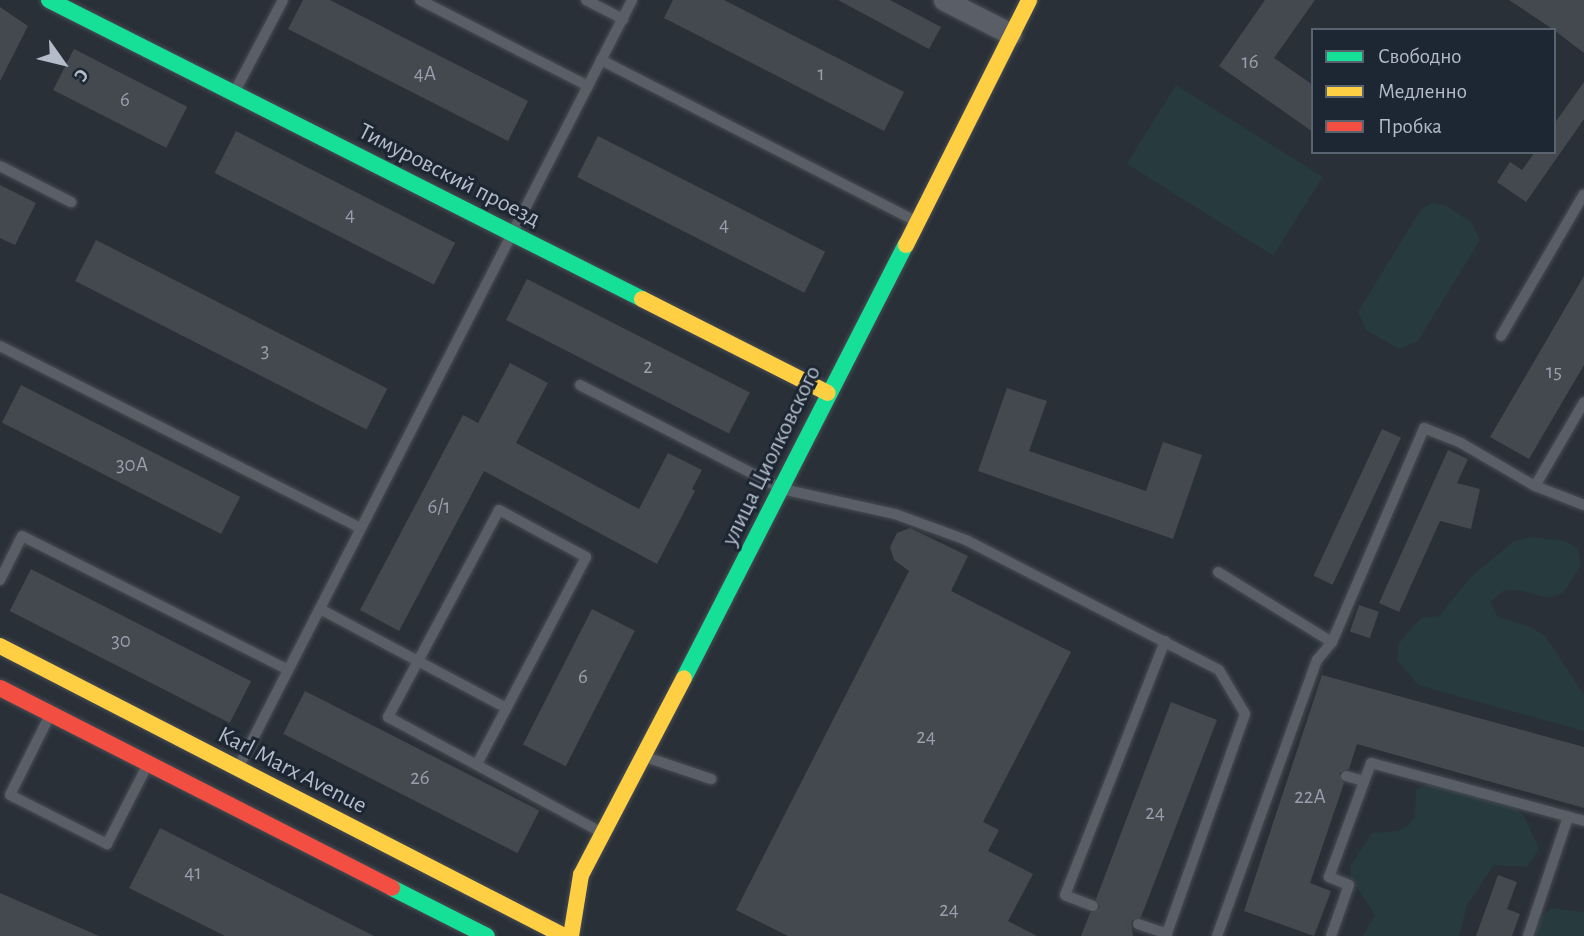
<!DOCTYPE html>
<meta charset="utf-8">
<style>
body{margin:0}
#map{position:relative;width:1584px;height:936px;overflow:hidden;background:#2a3038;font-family:"Alegreya Sans",sans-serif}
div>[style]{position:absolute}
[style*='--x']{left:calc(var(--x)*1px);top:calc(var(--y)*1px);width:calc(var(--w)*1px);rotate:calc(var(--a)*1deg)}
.green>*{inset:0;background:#273a3e;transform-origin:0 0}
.building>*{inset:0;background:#444950;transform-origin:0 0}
.roads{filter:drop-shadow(0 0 2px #484c53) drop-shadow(0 0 2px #484c53)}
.lane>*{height:10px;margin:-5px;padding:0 5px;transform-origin:5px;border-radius:5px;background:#5a5e66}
.street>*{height:21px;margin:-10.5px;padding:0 10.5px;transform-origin:10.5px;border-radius:10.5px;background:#5a5e66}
.fast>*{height:16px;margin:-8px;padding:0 8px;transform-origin:8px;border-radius:8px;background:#16e098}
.slow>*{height:16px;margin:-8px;padding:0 8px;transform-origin:8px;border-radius:8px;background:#ffcf43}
.jam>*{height:16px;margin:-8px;padding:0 8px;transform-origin:8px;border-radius:8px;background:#f24e42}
span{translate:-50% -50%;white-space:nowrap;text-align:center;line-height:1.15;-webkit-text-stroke:6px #1d2633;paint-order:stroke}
.number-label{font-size:21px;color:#989fab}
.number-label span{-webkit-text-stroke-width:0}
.street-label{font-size:24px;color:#b4bcc9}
.legend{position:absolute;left:1311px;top:28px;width:245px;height:126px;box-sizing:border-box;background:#1d2633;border:2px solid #59626f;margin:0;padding:9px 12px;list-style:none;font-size:21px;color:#b4bcc9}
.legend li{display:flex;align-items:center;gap:14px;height:35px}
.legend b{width:35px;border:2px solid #59626f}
.north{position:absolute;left:28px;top:28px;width:70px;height:70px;-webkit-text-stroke:5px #1d2633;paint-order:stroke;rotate:124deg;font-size:19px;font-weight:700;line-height:28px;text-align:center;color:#b4bcc9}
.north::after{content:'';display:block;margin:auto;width:24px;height:32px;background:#b4bcc9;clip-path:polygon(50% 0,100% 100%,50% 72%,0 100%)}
</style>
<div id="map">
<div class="green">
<div style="left:1176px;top:85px;width:173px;height:93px;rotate:32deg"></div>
<div style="clip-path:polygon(1431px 203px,1445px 205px,1471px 222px,1480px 240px,1418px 341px,1399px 349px,1366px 330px,1358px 312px,1420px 211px)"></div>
<div style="clip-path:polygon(1531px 537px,1565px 541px,1578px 549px,1581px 565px,1563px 593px,1549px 598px,1518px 590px,1503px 591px,1490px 602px,1498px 617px,1531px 627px,1546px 637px,1584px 695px,1584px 731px,1418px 685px,1397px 660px,1399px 643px,1421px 618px,1439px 616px,1471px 577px,1514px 541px)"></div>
<div style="clip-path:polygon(1428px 784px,1515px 808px,1524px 816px,1539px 849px,1527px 867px,1494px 865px,1467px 905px,1459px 936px,1363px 936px,1375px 915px,1351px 878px,1351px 865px,1372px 833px,1399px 831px,1409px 825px,1415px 816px,1416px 790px)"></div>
<div style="clip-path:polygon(1551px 908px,1584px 912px,1584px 936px,1535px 936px,1542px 916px)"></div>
</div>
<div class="building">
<div style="clip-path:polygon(303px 0,330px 0,528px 101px,508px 141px,288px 29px)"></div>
<div style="clip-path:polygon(673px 0,724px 0,904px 92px,884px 131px,664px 18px)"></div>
<div style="clip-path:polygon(838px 0,890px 0,941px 27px,929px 49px)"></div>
<div style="clip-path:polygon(1265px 0,1315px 0,1274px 58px,1313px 85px,1313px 132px,1219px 66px)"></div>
<div style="clip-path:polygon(1509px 0,1584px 0,1584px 53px,1554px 30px)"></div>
<div style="clip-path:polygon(0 7px,28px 26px,0 81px)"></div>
<div style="left:74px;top:49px;width:127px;height:46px;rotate:27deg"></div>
<div style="clip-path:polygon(1584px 82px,1584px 119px,1526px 202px,1497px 182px,1510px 162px,1522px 170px,1535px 152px,1554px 152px,1554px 124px)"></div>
<div style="left:236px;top:131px;width:246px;height:47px;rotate:27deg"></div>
<div style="left:598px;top:136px;width:255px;height:46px;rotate:27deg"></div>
<div style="clip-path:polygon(0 185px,36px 203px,15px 245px,0 238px)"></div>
<div style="left:96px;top:240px;width:327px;height:46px;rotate:27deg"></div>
<div style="clip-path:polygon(1584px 276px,1584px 365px,1529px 459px,1490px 437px)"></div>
<div style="left:527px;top:279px;width:250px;height:46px;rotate:27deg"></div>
<div style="clip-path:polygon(510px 363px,548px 383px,516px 443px,639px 509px,668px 453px,702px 470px,692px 489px,695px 491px,657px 564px,484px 471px,399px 631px,360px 610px,463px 415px,478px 423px)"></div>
<div style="left:21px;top:385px;width:246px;height:42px;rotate:27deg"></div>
<div style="clip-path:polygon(1007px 388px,1047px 401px,1029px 451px,1146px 491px,1163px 442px,1202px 455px,1173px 539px,978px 471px)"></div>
<div style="left:1382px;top:429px;width:21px;height:162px;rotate:25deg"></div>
<div style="clip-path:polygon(1448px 450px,1468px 459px,1457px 483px,1480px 489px,1471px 529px,1440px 521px,1399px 612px,1379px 603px)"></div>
<div style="clip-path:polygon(910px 528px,968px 556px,951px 591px,1071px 652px,983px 822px,999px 830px,988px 851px,1033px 874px,1008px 921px,1037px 936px,788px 936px,736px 910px,909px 571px,894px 560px,890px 547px,897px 533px)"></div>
<div style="left:31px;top:569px;width:247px;height:47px;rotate:27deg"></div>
<div style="left:1359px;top:605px;width:21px;height:28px;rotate:19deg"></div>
<div style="left:592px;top:609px;width:48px;height:152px;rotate:27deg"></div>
<div style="clip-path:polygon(1322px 675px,1584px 747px,1584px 808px,1357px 744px,1349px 769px,1339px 773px,1344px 783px,1310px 883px,1331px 891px,1314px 936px,1244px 911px)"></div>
<div style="left:305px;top:691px;width:263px;height:48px;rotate:27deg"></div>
<div style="clip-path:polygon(1171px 702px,1217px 720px,1141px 917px,1131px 921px,1133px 936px,1081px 936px,1090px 913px,1100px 908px,1096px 899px)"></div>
<div style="clip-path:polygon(160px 828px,374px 936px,225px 936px,129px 888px)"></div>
<div style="clip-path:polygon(1498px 875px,1517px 882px,1507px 909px,1520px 914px,1512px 936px,1476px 936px)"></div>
<div style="clip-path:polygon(0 893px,99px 936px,0 936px)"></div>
</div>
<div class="roads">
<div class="lane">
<div style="--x:420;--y:0;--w:189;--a:27.1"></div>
<div style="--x:586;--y:0;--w:42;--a:27.2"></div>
<div style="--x:601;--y:60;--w:353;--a:27.1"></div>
<div style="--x:234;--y:93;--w:105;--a:-62.2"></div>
<div style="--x:0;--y:166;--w:80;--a:26.9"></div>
<div style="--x:1501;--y:336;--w:164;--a:-59.7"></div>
<div style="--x:0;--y:346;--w:404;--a:26.8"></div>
<div style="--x:580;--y:385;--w:227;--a:27.2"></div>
<div style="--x:782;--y:489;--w:116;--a:12.5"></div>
<div style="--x:895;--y:514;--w:76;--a:20.1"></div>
<div style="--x:966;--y:540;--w:284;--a:27.2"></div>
<div style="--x:1219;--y:670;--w:51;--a:59.4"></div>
<div style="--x:1245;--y:714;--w:236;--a:109.6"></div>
<div style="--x:1535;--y:486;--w:53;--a:21.2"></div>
<div style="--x:1218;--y:572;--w:134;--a:31.6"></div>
<div style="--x:0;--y:580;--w:49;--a:-63.4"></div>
<div style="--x:22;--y:536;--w:298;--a:26.7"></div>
<div style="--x:320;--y:609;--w:211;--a:28"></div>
<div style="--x:49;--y:717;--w:87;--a:116.6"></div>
<div style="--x:10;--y:795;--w:109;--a:26.8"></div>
<div style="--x:107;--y:844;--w:88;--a:-62.9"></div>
<div style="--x:646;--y:757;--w:69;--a:18.7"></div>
<div style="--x:477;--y:764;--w:234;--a:-62.2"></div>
<div style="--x:586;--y:557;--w:99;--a:-151.6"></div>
<div style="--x:499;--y:510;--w:235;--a:118.2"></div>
<div style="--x:388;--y:717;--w:242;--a:28.4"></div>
<div style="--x:239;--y:766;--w:861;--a:-62.84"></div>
<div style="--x:1346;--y:776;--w:19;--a:16"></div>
<div style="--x:1093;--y:906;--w:30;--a:-159"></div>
<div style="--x:1065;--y:895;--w:273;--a:-68.5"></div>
<div style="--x:1138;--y:924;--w:31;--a:19"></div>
<div style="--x:1217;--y:936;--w:294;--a:-70.1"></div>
<div style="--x:1317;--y:660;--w:23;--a:-50"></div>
<div style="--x:1332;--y:642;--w:233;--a:-66.7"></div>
<div style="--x:1424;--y:428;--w:40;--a:22"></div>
<div style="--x:1461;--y:443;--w:86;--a:30.2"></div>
<div style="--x:1535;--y:486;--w:97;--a:-59.7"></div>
<div style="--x:1331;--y:936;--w:54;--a:-70.6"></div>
<div style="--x:1349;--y:885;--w:22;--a:-158"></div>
<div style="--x:1329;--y:877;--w:121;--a:-69.8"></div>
<div style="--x:1371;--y:763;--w:221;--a:15.2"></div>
<div style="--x:1528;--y:936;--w:126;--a:-71.4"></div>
</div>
<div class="street">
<div style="--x:944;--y:0;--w:75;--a:26.9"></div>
</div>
<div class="fast">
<div style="--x:49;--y:0;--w:664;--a:26.76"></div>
<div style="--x:684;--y:678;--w:487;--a:-62.9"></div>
<div style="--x:392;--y:888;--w:106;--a:26.8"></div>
</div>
<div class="slow">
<div style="--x:906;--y:245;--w:274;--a:-63.3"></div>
<div style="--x:642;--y:299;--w:208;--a:26.8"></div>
<div style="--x:0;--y:646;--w:634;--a:27.21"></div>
<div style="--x:571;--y:936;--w:62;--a:-80.7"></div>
<div style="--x:581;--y:875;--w:222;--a:-62.4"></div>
</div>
<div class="jam">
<div style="--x:0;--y:688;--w:440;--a:27"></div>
</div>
</div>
<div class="number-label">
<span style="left:1250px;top:62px">16</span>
<span style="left:425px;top:74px">4А</span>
<span style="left:821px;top:74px">1</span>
<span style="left:125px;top:100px">6</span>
<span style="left:350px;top:215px">4</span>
<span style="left:724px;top:225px">4</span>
<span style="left:265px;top:351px">3</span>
<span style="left:648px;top:367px">2</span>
<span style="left:1554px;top:372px">15</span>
<span style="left:132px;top:465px">30А</span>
<span style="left:439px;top:507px">6/1</span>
<span style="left:121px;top:641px">30</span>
<span style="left:583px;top:677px">6</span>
<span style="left:926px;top:737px">24</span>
<span style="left:420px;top:778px">26</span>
<span style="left:1310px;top:797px">22А</span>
<span style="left:1155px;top:813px">24</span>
<span style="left:193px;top:873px">41</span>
<span style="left:949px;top:910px">24</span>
</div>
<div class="street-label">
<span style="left:449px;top:176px;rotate:27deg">Тимуровский проезд</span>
<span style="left:772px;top:456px;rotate:-64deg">улица Циолковского</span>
<span style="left:292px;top:771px;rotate:27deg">Karl Marx Avenue</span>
</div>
<ul class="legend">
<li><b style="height:9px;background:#16e098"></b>Свободно</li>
<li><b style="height:9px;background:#ffcf43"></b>Медленно</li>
<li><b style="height:9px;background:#f24e42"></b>Пробка</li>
</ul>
<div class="north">С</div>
</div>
